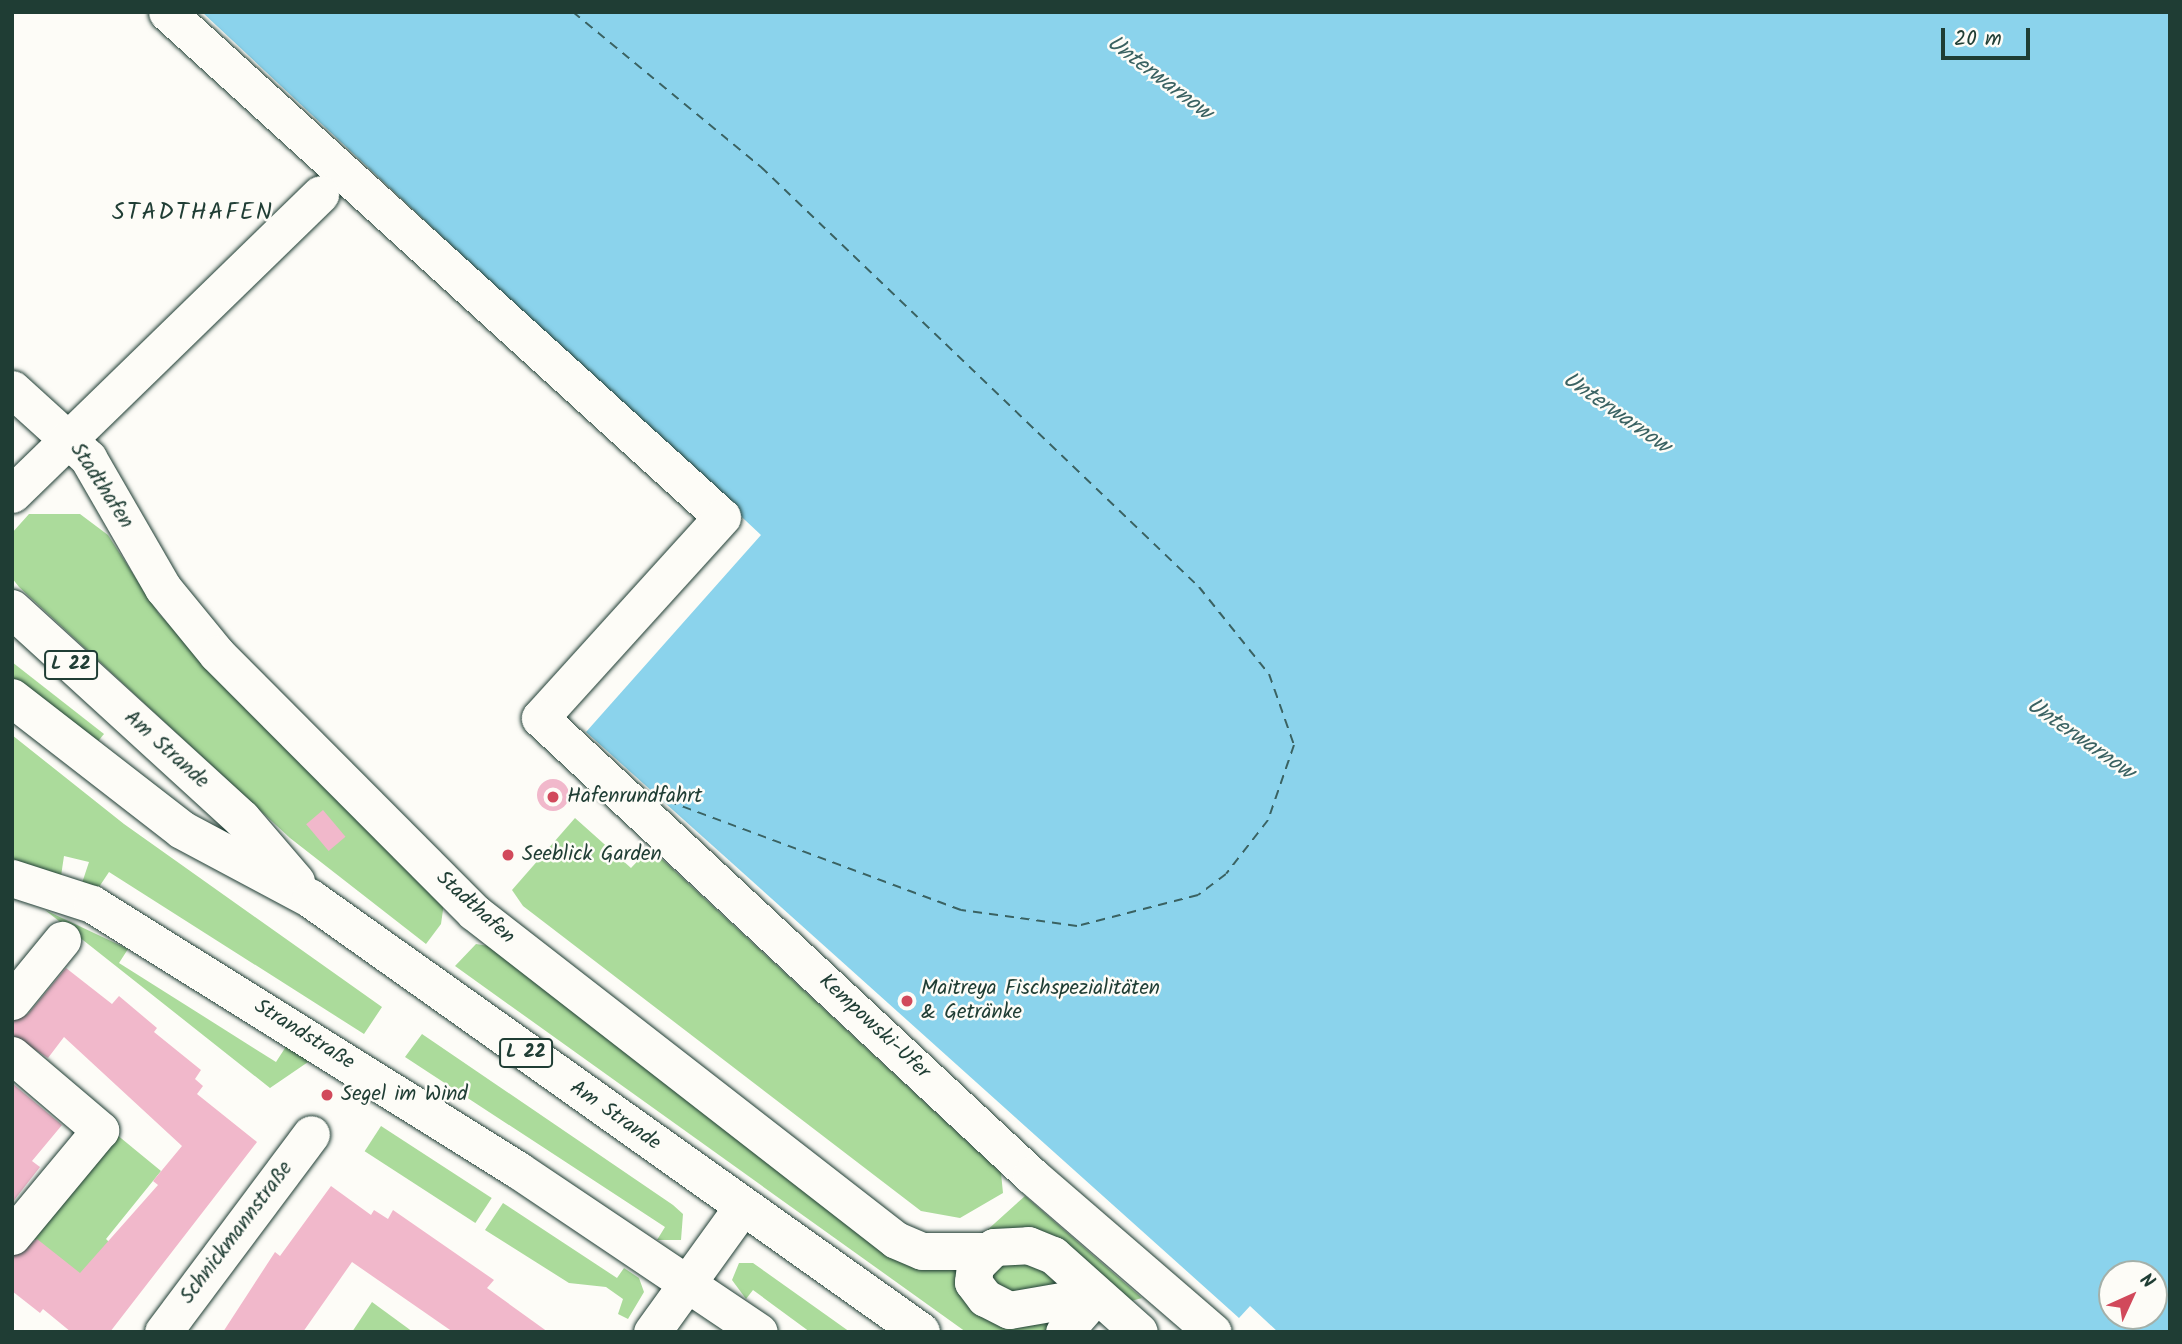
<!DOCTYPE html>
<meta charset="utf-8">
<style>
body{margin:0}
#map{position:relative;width:2182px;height:1344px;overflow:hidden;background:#fdfcf7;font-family:Kalam,sans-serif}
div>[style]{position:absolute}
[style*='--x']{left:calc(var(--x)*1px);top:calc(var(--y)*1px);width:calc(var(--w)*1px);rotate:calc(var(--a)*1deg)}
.green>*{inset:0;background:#abdb9b;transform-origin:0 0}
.water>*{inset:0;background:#8bd3ec}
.ferry>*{height:2px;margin-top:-1px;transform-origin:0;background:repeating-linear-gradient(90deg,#3a6262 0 9px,transparent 0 16px)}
.building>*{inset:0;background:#f1b8cb;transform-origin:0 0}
.round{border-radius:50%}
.roads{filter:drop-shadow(0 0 2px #1f3d34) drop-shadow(0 0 2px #1f3d34)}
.minor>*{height:37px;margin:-18.5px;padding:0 18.5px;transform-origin:18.5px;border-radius:18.5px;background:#fdfcf7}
.major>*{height:38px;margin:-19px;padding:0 19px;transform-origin:19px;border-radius:19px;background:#fdfcf7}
.dots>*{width:19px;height:19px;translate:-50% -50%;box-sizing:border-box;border:4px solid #fdfcf7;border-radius:50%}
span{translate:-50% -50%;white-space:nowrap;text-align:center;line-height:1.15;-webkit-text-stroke:5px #fdfcf7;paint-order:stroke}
.shield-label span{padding:2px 5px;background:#fdfcf7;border:2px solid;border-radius:5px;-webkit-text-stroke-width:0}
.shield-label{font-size:19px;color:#1f3d34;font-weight:700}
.street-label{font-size:21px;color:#1f3d34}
.poi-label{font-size:21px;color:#1f3d34}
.left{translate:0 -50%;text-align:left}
.water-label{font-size:23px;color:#3a6262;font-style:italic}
.quarter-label{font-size:24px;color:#1f3d34;letter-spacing:2px}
.frame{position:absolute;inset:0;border:14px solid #1f3d34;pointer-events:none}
.north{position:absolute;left:2098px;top:1260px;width:70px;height:70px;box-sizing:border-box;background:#fdfcf7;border:2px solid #a4b0a9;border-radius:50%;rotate:45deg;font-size:19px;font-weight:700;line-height:28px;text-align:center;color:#1f3d34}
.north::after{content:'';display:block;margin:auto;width:24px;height:32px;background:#d1495b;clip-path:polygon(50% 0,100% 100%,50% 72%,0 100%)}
.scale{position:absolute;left:1941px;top:28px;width:89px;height:32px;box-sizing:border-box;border:4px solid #1f3d34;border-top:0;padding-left:9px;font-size:21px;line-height:24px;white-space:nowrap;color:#1f3d34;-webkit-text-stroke:5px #fdfcf7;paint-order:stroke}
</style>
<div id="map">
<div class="green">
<div style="clip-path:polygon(29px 514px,80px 514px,108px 535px,159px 614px,444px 903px,441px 924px,426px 944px,290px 838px,19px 587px,12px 578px,12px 533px)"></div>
<div style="clip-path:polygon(12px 662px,104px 734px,94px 746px,12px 678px)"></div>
<div style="clip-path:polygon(12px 735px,124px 824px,382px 1007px,364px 1034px,109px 872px,97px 890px,82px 883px,89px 862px,64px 856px,61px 876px,12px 863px)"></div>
<div style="clip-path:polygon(575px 818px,631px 868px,650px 848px,1001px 1173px,1003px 1193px,960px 1218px,921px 1211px,523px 906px,512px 890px)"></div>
<div style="clip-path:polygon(45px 910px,128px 949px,119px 963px,276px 1062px,287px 1045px,311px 1060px,270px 1088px)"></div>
<div style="clip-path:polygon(476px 944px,489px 946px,898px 1260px,943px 1270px,1025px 1196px,1142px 1298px,1071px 1318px,1058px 1332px,966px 1332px,455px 966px)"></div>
<div style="clip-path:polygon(422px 1034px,673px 1205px,683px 1214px,681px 1240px,657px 1240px,665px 1227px,405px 1057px)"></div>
<div style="clip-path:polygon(105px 1125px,161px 1171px,106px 1239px,110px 1243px,80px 1288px,21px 1225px)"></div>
<div style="left:381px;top:1126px;width:132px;height:30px;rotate:33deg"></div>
<div style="clip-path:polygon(503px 1203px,617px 1278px,624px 1268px,639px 1278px,644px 1292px,628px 1319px,618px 1314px,623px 1299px,606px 1287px,569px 1283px,485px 1230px)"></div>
<div style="clip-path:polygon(739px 1263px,753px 1263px,850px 1332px,810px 1332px,753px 1290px,746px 1299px,732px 1280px)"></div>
<div style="clip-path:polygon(372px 1302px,413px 1332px,352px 1332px)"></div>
</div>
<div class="water">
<div style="clip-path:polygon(evenodd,202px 12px,2170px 12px,2170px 1332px,1278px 1332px,1250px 1306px,1239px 1318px,586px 732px,761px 535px,202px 12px,2112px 1274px,2154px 1274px,2154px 1316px,2112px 1316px,2112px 1274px)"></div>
</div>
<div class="ferry">
<div style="--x:573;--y:12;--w:244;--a:39.5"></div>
<div style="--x:761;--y:167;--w:607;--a:43.8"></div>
<div style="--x:1199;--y:587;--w:112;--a:51.2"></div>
<div style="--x:1269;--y:674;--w:75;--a:70.6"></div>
<div style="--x:1294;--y:745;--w:79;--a:109.1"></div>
<div style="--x:1268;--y:820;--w:68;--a:127.9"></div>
<div style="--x:1226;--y:874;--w:35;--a:143"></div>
<div style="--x:1198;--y:895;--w:125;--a:165.6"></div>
<div style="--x:1077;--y:926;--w:117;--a:-172.1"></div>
<div style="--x:961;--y:910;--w:321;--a:-159.6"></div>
</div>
<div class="building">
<div class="round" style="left:537px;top:779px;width:32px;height:32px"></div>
<div style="left:323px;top:810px;width:35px;height:22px;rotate:50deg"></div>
<div style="clip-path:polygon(66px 968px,112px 1004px,119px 996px,157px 1028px,154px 1032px,201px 1070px,195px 1079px,203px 1086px,197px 1094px,257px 1142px,110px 1332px,71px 1332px,43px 1309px,40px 1313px,12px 1291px,12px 1256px,37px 1239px,80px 1273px,158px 1185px,153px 1181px,182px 1146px,64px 1037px,48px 1058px,12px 1035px,13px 1021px,28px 1014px)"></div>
<div style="clip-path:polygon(12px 1083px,62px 1125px,32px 1161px,40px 1167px,12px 1203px)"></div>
<div style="clip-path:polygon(331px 1186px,371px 1215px,374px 1210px,388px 1219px,393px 1210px,494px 1280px,487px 1288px,548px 1332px,453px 1332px,352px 1262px,303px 1332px,223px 1332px,275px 1252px,280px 1256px)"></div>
</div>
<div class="roads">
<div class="minor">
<div style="--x:167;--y:12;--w:750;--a:42.3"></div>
<div style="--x:722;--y:517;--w:271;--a:132.2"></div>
<div style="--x:540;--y:718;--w:671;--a:42.95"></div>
<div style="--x:1031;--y:1175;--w:240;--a:40.8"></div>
<div style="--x:12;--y:389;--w:103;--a:42.2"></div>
<div style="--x:88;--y:458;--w:150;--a:60"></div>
<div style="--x:163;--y:588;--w:85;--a:50.7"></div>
<div style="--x:217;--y:654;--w:364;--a:45.1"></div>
<div style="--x:474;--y:912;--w:534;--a:37.86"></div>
<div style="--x:896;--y:1240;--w:28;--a:23"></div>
<div style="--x:922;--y:1251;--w:63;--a:0"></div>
<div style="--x:12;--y:494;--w:430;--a:-44.2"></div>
<div style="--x:12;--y:878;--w:84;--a:18"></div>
<div style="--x:92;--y:904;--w:502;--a:31.98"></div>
<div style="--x:518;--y:1170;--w:290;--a:33.9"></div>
<div style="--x:12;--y:1001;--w:79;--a:-50.7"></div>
<div style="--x:12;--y:1055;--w:116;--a:40.4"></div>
<div style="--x:100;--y:1130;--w:138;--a:129.7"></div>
<div style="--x:1096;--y:1295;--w:88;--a:170.2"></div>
<div style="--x:1009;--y:1310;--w:27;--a:-153"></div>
<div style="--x:985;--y:1298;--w:20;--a:-127"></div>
<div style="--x:973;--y:1282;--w:16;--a:-83"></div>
<div style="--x:975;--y:1266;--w:27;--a:-45"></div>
<div style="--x:994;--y:1247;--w:34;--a:-3"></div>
<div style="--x:1028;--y:1245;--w:27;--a:22"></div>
<div style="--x:1053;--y:1255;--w:115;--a:41.8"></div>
<div style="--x:163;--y:1332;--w:247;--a:-53.2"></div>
<div style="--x:652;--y:1332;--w:155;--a:-54.2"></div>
<div style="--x:1064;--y:1332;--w:49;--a:-49.1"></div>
</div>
<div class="major">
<div style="--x:12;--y:609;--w:311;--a:42.4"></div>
<div style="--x:242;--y:819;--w:83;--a:49.4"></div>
<div style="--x:12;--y:698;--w:215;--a:37.8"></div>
<div style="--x:182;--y:830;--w:146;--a:28.1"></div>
<div style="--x:311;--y:899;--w:748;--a:35.37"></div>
</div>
</div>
<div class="dots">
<div style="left:553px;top:797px;background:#d1495b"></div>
<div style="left:508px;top:855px;background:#d1495b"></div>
<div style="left:907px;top:1001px;background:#d1495b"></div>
<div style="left:327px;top:1095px;background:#d1495b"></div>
</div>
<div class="shield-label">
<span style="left:71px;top:665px">L 22</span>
<span style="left:526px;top:1053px">L 22</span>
</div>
<div class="street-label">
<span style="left:101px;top:486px;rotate:57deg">Stadthafen</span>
<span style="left:166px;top:750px;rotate:42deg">Am Strande</span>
<span style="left:475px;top:908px;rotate:42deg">Stadthafen</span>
<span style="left:874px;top:1027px;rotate:43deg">Kempowski-Ufer</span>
<span style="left:304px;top:1035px;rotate:32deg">Strandstraße</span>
<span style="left:615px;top:1116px;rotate:35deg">Am Strande</span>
<span style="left:237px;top:1233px;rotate:-53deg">Schnickmannstraße</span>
</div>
<div class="poi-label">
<span class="left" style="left:567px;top:797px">Hafenrundfahrt</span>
<span class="left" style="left:522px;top:855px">Seeblick Garden</span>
<span class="left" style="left:921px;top:1001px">Maitreya Fischspezialitäten<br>&amp; Getränke</span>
<span class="left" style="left:341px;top:1095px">Segel im Wind</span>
</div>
<div class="water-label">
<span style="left:1159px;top:78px;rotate:37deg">Unterwarnow</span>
<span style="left:1616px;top:413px;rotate:35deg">Unterwarnow</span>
<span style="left:2080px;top:739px;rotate:35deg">Unterwarnow</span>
</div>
<div class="quarter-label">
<span style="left:193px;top:213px">STADTHAFEN</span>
</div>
<div class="frame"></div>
<div class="north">N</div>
<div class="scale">20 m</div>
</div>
